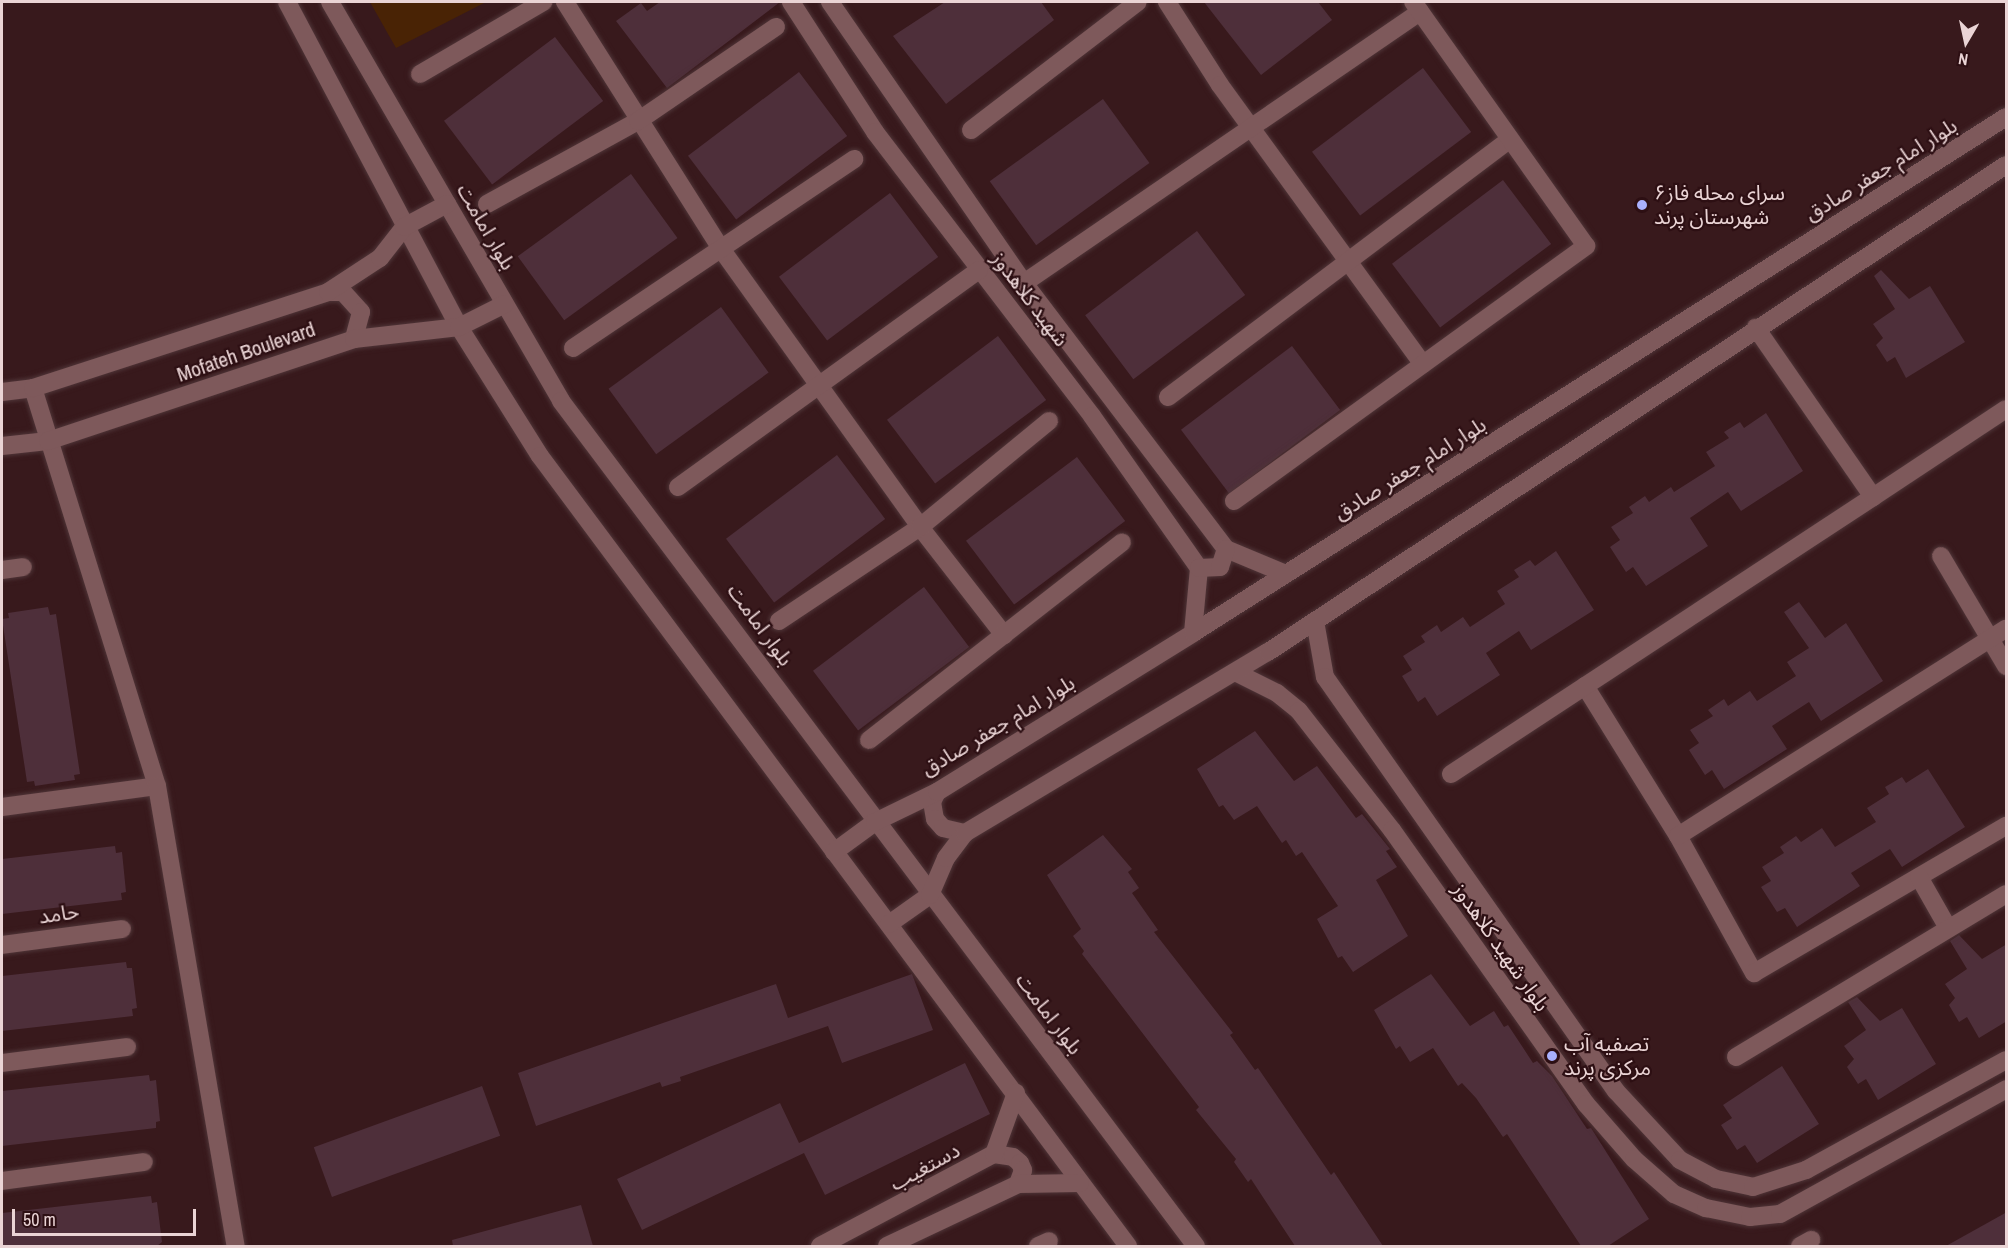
<!DOCTYPE html>
<meta charset="utf-8">
<style>
body{margin:0}
#map{position:relative;width:2008px;height:1248px;overflow:hidden;background:#38191c;font-family:"Archivo Narrow","Noto Sans Arabic",sans-serif}
div>[style]{position:absolute}
[style*='--x']{left:calc(var(--x)*1px);top:calc(var(--y)*1px);width:calc(var(--w)*1px);rotate:calc(var(--a)*1deg)}
.green>*{inset:0;background:#492305}
.building>*{inset:0;background:#4e2f3a;transform-origin:0 0}
.roads{filter:drop-shadow(0 0 2px #4f3538) drop-shadow(0 0 2px #4f3538)}
.street>*{height:18px;margin:-9px;padding:0 9px;transform-origin:9px;border-radius:9px;background:#7e595b}
.secondary>*{height:18px;margin:-9px;padding:0 9px;transform-origin:9px;border-radius:9px;background:#7e595b}
.dots>*{width:16px;height:16px;translate:-50% -50%;box-sizing:border-box;border:3px solid #2d0f13;border-radius:50%}
span{translate:-50% -50%;white-space:nowrap;text-align:center;line-height:1.15;-webkit-text-stroke:4.5px #2d0f13;paint-order:stroke}
.street-label{font-size:21px;color:#ead4d5}
.poi-label{font-size:21px;color:#ead4d5}
.left{translate:0 -50%;text-align:left}
.frame{position:absolute;inset:0;border:3px solid #ead4d5;pointer-events:none}
.north{position:absolute;left:1936px;top:12px;width:60px;height:60px;-webkit-text-stroke:4px #2d0f13;paint-order:stroke;rotate:189deg;font-size:16px;font-weight:700;line-height:24px;text-align:center;color:#ead4d5}
.north::after{content:'';display:block;margin:auto;width:21px;height:27px;background:#ead4d5;clip-path:polygon(50% 0,100% 100%,50% 72%,0 100%)}
.scale{position:absolute;left:12px;top:1209px;width:184px;height:27px;box-sizing:border-box;border:3px solid #ead4d5;border-top:0;padding-left:8px;font-size:18px;line-height:21px;white-space:nowrap;color:#ead4d5;-webkit-text-stroke:4px #2d0f13;paint-order:stroke}
</style>
<div id="map">
<div class="green">
<div style="clip-path:polygon(370px 2px,486px 2px,396px 48px)"></div>
</div>
<div class="building">
<div style="clip-path:polygon(660px 2px,780px 2px,667px 88px,616px 21px,641px 3px,647px 11px)"></div>
<div style="clip-path:polygon(945px 2px,1041px 2px,1054px 20px,946px 104px,893px 36px)"></div>
<div style="clip-path:polygon(1204px 2px,1318px 2px,1332px 20px,1261px 75px)"></div>
<div style="left:555px;top:37px;width:80px;height:139px;rotate:53deg"></div>
<div style="left:1423px;top:68px;width:80px;height:139px;rotate:53deg"></div>
<div style="left:799px;top:72px;width:80px;height:139px;rotate:53deg"></div>
<div style="left:1103px;top:99px;width:79px;height:140px;rotate:54deg"></div>
<div style="left:631px;top:174px;width:79px;height:140px;rotate:54deg"></div>
<div style="left:1503px;top:180px;width:80px;height:139px;rotate:53deg"></div>
<div style="left:890px;top:193px;width:80px;height:139px;rotate:53deg"></div>
<div style="left:1197px;top:231px;width:80px;height:140px;rotate:53deg"></div>
<div style="clip-path:polygon(1881px 270px,1909px 299px,1930px 286px,1965px 342px,1906px 378px,1895px 357px,1887px 362px,1876px 345px,1883px 338px,1873px 324px,1895px 309px,1874px 276px)"></div>
<div style="left:721px;top:307px;width:81px;height:139px;rotate:54deg"></div>
<div style="left:998px;top:336px;width:80px;height:139px;rotate:53deg"></div>
<div style="left:1292px;top:346px;width:80px;height:139px;rotate:53deg"></div>
<div style="clip-path:polygon(1766px 413px,1803px 471px,1741px 511px,1728px 492px,1690px 518px,1708px 546px,1646px 586px,1633px 567px,1626px 572px,1610px 547px,1620px 540px,1611px 527px,1633px 513px,1629px 507px,1645px 496px,1649px 502px,1671px 487px,1674px 492px,1715px 466px,1706px 452px,1729px 438px,1724px 432px,1740px 422px,1744px 428px)"></div>
<div style="left:837px;top:455px;width:80px;height:139px;rotate:53deg"></div>
<div style="left:1077px;top:457px;width:80px;height:139px;rotate:53deg"></div>
<div style="clip-path:polygon(1556px 551px,1594px 610px,1531px 650px,1519px 631px,1486px 653px,1500px 675px,1437px 716px,1425px 697px,1418px 702px,1402px 676px,1412px 670px,1403px 656px,1425px 642px,1421px 636px,1437px 625px,1441px 632px,1463px 617px,1470px 627px,1505px 604px,1497px 591px,1519px 577px,1514px 570px,1530px 560px,1535px 566px)"></div>
<div style="left:924px;top:587px;width:75px;height:139px;rotate:53deg"></div>
<div style="clip-path:polygon(1799px 602px,1825px 638px,1846px 623px,1883px 681px,1821px 721px,1809px 702px,1772px 726px,1787px 749px,1724px 789px,1712px 770px,1705px 775px,1689px 750px,1699px 743px,1690px 730px,1713px 716px,1708px 710px,1724px 699px,1728px 706px,1750px 691px,1757px 701px,1796px 676px,1787px 662px,1809px 648px,1784px 612px)"></div>
<div style="clip-path:polygon(48px 607px,50px 615px,56px 614px,80px 774px,74px 775px,75px 780px,35px 786px,34px 781px,27px 782px,2px 619px,9px 618px,8px 613px)"></div>
<div style="clip-path:polygon(1255px 731px,1294px 781px,1317px 766px,1356px 818px,1362px 814px,1390px 849px,1386px 851px,1397px 867px,1376px 880px,1408px 936px,1353px 972px,1342px 956px,1338px 958px,1317px 919px,1338px 906px,1302px 852px,1296px 856px,1286px 840px,1282px 843px,1257px 806px,1234px 820px,1223px 805px,1219px 807px,1197px 769px)"></div>
<div style="clip-path:polygon(1928px 769px,1965px 827px,1902px 867px,1890px 849px,1851px 873px,1860px 886px,1797px 927px,1785px 908px,1777px 912px,1761px 887px,1771px 881px,1762px 867px,1784px 853px,1780px 847px,1796px 836px,1801px 842px,1822px 828px,1835px 847px,1876px 822px,1867px 808px,1889px 794px,1885px 787px,1902px 777px,1906px 783px)"></div>
<div style="clip-path:polygon(1103px 835px,1132px 869px,1128px 872px,1139px 888px,1132px 893px,1158px 930px,1154px 932px,1233px 1033px,1230px 1035px,1255px 1070px,1258px 1068px,1331px 1175px,1334px 1172px,1383px 1246px,1295px 1246px,1251px 1179px,1248px 1182px,1234px 1162px,1236px 1159px,1196px 1110px,1199px 1107px,1082px 954px,1084px 951px,1073px 936px,1081px 929px,1047px 875px)"></div>
<div style="clip-path:polygon(115px 846px,116px 853px,122px 852px,126px 892px,121px 893px,122px 900px,2px 914px,2px 859px)"></div>
<div style="clip-path:polygon(1959px 935px,1982px 959px,2007px 944px,2007px 1021px,1979px 1038px,1967px 1017px,1959px 1022px,1949px 1005px,1955px 998px,1945px 984px,1967px 969px,1950px 941px)"></div>
<div style="clip-path:polygon(126px 962px,127px 968px,132px 968px,137px 1008px,132px 1009px,133px 1016px,2px 1031px,2px 976px)"></div>
<div style="clip-path:polygon(912px 974px,933px 1030px,842px 1063px,828px 1026px,680px 1077px,681px 1081px,662px 1087px,660px 1082px,536px 1126px,518px 1073px,776px 984px,788px 1018px)"></div>
<div style="clip-path:polygon(1431px 974px,1470px 1026px,1494px 1011px,1504px 1027px,1508px 1025px,1533px 1063px,1537px 1061px,1552px 1076px,1587px 1129px,1591px 1128px,1649px 1219px,1608px 1246px,1581px 1246px,1507px 1134px,1503px 1137px,1476px 1098px,1462px 1083px,1458px 1086px,1433px 1048px,1410px 1062px,1400px 1046px,1396px 1049px,1374px 1010px)"></div>
<div style="clip-path:polygon(1857px 997px,1880px 1021px,1902px 1008px,1936px 1064px,1878px 1100px,1866px 1079px,1858px 1084px,1847px 1067px,1854px 1059px,1844px 1046px,1866px 1030px,1848px 1002px)"></div>
<div style="clip-path:polygon(965px 1063px,990px 1114px,825px 1195px,804px 1153px,642px 1230px,617px 1179px,780px 1103px,799px 1143px)"></div>
<div style="clip-path:polygon(1782px 1066px,1819px 1124px,1757px 1163px,1745px 1145px,1737px 1150px,1721px 1125px,1732px 1118px,1723px 1105px)"></div>
<div style="clip-path:polygon(149px 1075px,150px 1081px,156px 1080px,160px 1121px,156px 1122px,156px 1128px,2px 1146px,2px 1091px)"></div>
<div style="left:482px;top:1086px;width:53px;height:179px;rotate:70deg"></div>
<div style="clip-path:polygon(151px 1196px,152px 1203px,157px 1202px,162px 1242px,157px 1246px,2px 1246px,2px 1213px)"></div>
<div style="clip-path:polygon(581px 1205px,593px 1246px,453px 1246px,452px 1240px)"></div>
<div style="clip-path:polygon(2007px 1212px,2007px 1246px,1946px 1246px)"></div>
</div>
<div class="roads">
<div class="street">
<div style="--x:565;--y:2;--w:294;--a:57.7"></div>
<div style="--x:722;--y:250;--w:340;--a:54.4"></div>
<div style="--x:920;--y:527;--w:137;--a:52.1"></div>
<div style="--x:791;--y:2;--w:155;--a:57.1"></div>
<div style="--x:875;--y:132;--w:357;--a:52.6"></div>
<div style="--x:1092;--y:416;--w:186;--a:54.9"></div>
<div style="--x:1199;--y:568;--w:65;--a:95.3"></div>
<div style="--x:830;--y:2;--w:341;--a:55.4"></div>
<div style="--x:1024;--y:283;--w:334;--a:52.8"></div>
<div style="--x:1226;--y:549;--w:65;--a:22.6"></div>
<div style="--x:1167;--y:2;--w:98;--a:57.4"></div>
<div style="--x:1220;--y:85;--w:345;--a:54"></div>
<div style="--x:420;--y:74;--w:143;--a:-30.3"></div>
<div style="--x:971;--y:130;--w:210;--a:-37.5"></div>
<div style="--x:487;--y:204;--w:172;--a:-28.8"></div>
<div style="--x:638;--y:121;--w:167;--a:-34.3"></div>
<div style="--x:1024;--y:283;--w:480;--a:-34.4"></div>
<div style="--x:573;--y:348;--w:339;--a:-33.9"></div>
<div style="--x:1168;--y:397;--w:426;--a:-37"></div>
<div style="--x:678;--y:487;--w:371;--a:-35.8"></div>
<div style="--x:1873;--y:497;--w:159;--a:-33.5"></div>
<div style="--x:1234;--y:501;--w:435;--a:-35.9"></div>
<div style="--x:1586;--y:246;--w:299;--a:-125.3"></div>
<div style="--x:1941;--y:556;--w:128;--a:59.4"></div>
<div style="--x:1199;--y:568;--w:21;--a:-3"></div>
<div style="--x:1220;--y:567;--w:19;--a:-72"></div>
<div style="--x:2;--y:570;--w:21;--a:-8"></div>
<div style="--x:779;--y:621;--w:169;--a:-33.7"></div>
<div style="--x:920;--y:527;--w:167;--a:-39.4"></div>
<div style="--x:1315;--y:621;--w:57;--a:79.9"></div>
<div style="--x:1325;--y:677;--w:506;--a:54.9"></div>
<div style="--x:1616;--y:1091;--w:94;--a:47.2"></div>
<div style="--x:1680;--y:1160;--w:41;--a:27.8"></div>
<div style="--x:1716;--y:1179;--w:38;--a:12"></div>
<div style="--x:1753;--y:1187;--w:56;--a:-17.8"></div>
<div style="--x:1806;--y:1170;--w:228;--a:-28.8"></div>
<div style="--x:1235;--y:672;--w:47;--a:26.6"></div>
<div style="--x:1277;--y:693;--w:28;--a:39"></div>
<div style="--x:1299;--y:711;--w:151;--a:52"></div>
<div style="--x:1392;--y:830;--w:336;--a:54.7"></div>
<div style="--x:1586;--y:1104;--w:73;--a:48.9"></div>
<div style="--x:1634;--y:1159;--w:53;--a:41.2"></div>
<div style="--x:1674;--y:1194;--w:35;--a:24"></div>
<div style="--x:1706;--y:1208;--w:45;--a:11.6"></div>
<div style="--x:1750;--y:1217;--w:30;--a:-6"></div>
<div style="--x:1780;--y:1214;--w:258;--a:-28.9"></div>
<div style="--x:1585;--y:686;--w:176;--a:58.2"></div>
<div style="--x:1678;--y:836;--w:157;--a:61"></div>
<div style="--x:1754;--y:973;--w:292;--a:-30.3"></div>
<div style="--x:869;--y:740;--w:321;--a:-38"></div>
<div style="--x:1451;--y:774;--w:505;--a:-33.28"></div>
<div style="--x:1873;--y:497;--w:206;--a:-124.7"></div>
<div style="--x:2;--y:807;--w:156;--a:-7.7"></div>
<div style="--x:1678;--y:836;--w:388;--a:-32.3"></div>
<div style="--x:1919;--y:877;--w:59;--a:60.4"></div>
<div style="--x:2;--y:945;--w:121;--a:-7.6"></div>
<div style="--x:1736;--y:1057;--w:315;--a:-31.1"></div>
<div style="--x:2;--y:1063;--w:126;--a:-7.3"></div>
<div style="--x:2;--y:1181;--w:143;--a:-7.6"></div>
<div style="--x:1038;--y:1246;--w:12;--a:-24"></div>
<div style="--x:1800;--y:1246;--w:13;--a:-29"></div>
</div>
<div class="secondary">
<div style="--x:287;--y:2;--w:368;--a:62.1"></div>
<div style="--x:459;--y:327;--w:152;--a:57.9"></div>
<div style="--x:540;--y:456;--w:985;--a:53.34"></div>
<div style="--x:330;--y:2;--w:461;--a:59.9"></div>
<div style="--x:561;--y:401;--w:1057;--a:53.08"></div>
<div style="--x:328;--y:292;--w:15;--a:0"></div>
<div style="--x:343;--y:292;--w:27;--a:48"></div>
<div style="--x:361;--y:312;--w:28;--a:105"></div>
<div style="--x:33;--y:388;--w:417;--a:72.7"></div>
<div style="--x:157;--y:786;--w:467;--a:80.3"></div>
<div style="--x:2;--y:392;--w:31;--a:-7"></div>
<div style="--x:33;--y:388;--w:310;--a:-18"></div>
<div style="--x:328;--y:292;--w:62;--a:-33.2"></div>
<div style="--x:380;--y:258;--w:39;--a:-52"></div>
<div style="--x:404;--y:227;--w:49;--a:-28.1"></div>
<div style="--x:2;--y:446;--w:46;--a:-6.2"></div>
<div style="--x:48;--y:441;--w:323;--a:-18.4"></div>
<div style="--x:354;--y:339;--w:106;--a:-6.5"></div>
<div style="--x:459;--y:327;--w:51;--a:-26.6"></div>
<div style="--x:937;--y:792;--w:11;--a:117"></div>
<div style="--x:932;--y:802;--w:17;--a:80"></div>
<div style="--x:935;--y:819;--w:12;--a:48"></div>
<div style="--x:943;--y:828;--w:23;--a:13"></div>
<div style="--x:834;--y:852;--w:51;--a:-36.2"></div>
<div style="--x:875;--y:822;--w:69;--a:-25.8"></div>
<div style="--x:937;--y:792;--w:301;--a:-31.8"></div>
<div style="--x:1193;--y:633;--w:963;--a:-32.4"></div>
<div style="--x:889;--y:924;--w:50;--a:-35.3"></div>
<div style="--x:930;--y:895;--w:40;--a:-66.6"></div>
<div style="--x:946;--y:858;--w:31;--a:-53"></div>
<div style="--x:965;--y:833;--w:353;--a:-30.9"></div>
<div style="--x:1268;--y:652;--w:884;--a:-33.42"></div>
<div style="--x:994;--y:1154;--w:19;--a:9"></div>
<div style="--x:1013;--y:1157;--w:9;--a:41"></div>
<div style="--x:1020;--y:1163;--w:8;--a:67"></div>
<div style="--x:1023;--y:1170;--w:15;--a:110"></div>
<div style="--x:820;--y:1246;--w:197;--a:-27.9"></div>
<div style="--x:994;--y:1154;--w:65;--a:-70.2"></div>
<div style="--x:887;--y:1246;--w:145;--a:-25.3"></div>
<div style="--x:1018;--y:1184;--w:62;--a:-0.9"></div>
</div>
</div>
<div class="dots">
<div style="left:1642px;top:205px;background:#a9b0fc"></div>
<div style="left:1552px;top:1056px;background:#a9b0fc"></div>
</div>
<div class="street-label">
<span style="left:1881px;top:170px;rotate:-32deg">بلوار امام جعفر صادق</span>
<span style="left:486px;top:227px;rotate:60deg">بلوار امامت</span>
<span style="left:1030px;top:299px;rotate:53deg">شهید کلاهدوز</span>
<span style="left:246px;top:352px;rotate:-19deg">Mofateh Boulevard</span>
<span style="left:1410px;top:469px;rotate:-32deg">بلوار امام جعفر صادق</span>
<span style="left:760px;top:625px;rotate:54deg">بلوار امامت</span>
<span style="left:998px;top:726px;rotate:-31deg">بلوار امام جعفر صادق</span>
<span style="left:59px;top:914px;rotate:-8deg">حامد</span>
<span style="left:1501px;top:947px;rotate:55deg">بلوار شهید کلاهدوز</span>
<span style="left:1049px;top:1014px;rotate:53deg">بلوار امامت</span>
<span style="left:925px;top:1167px;rotate:-29deg">دستغیب</span>
</div>
<div class="poi-label">
<span class="left" style="left:1654px;top:205px">سرای محله فاز۶<br>شهرستان پرند</span>
<span class="left" style="left:1564px;top:1056px">تصفیه آب<br>مرکزی پرند</span>
</div>
<div class="frame"></div>
<div class="north">N</div>
<div class="scale">50 m</div>
</div>
